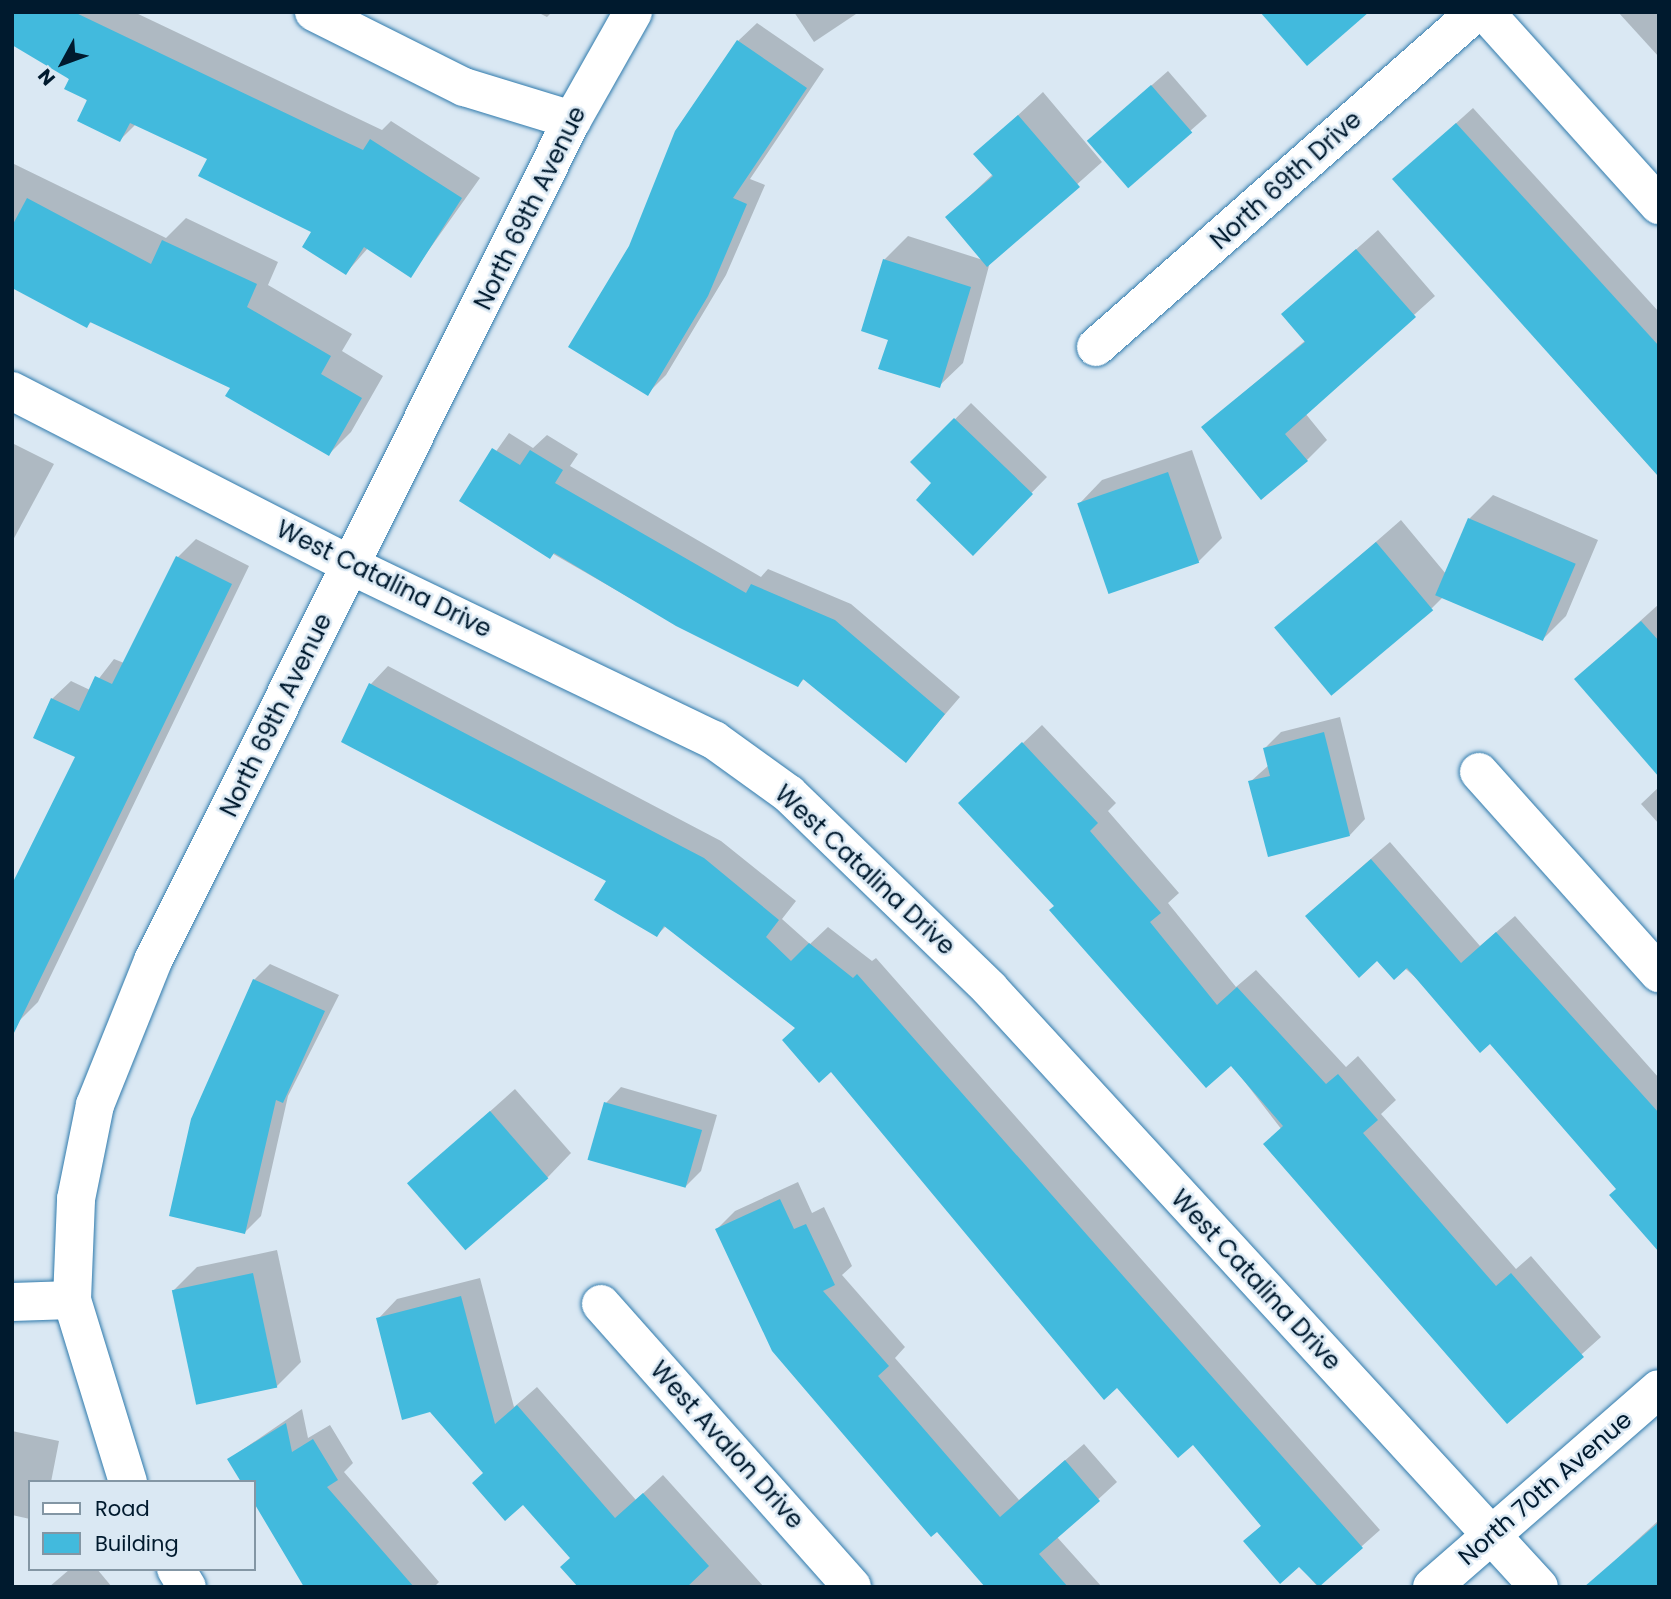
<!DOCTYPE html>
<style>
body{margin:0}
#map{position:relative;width:1671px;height:1599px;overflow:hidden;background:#dae8f3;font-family:Poppins,sans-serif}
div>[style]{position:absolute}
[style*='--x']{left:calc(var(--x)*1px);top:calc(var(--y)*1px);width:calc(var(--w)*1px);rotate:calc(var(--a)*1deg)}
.shadow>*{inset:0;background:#0003}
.building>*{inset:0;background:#42badd;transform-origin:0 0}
.roads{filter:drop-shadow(0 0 2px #2f7aac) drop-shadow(0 0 2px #2f7aac)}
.street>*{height:38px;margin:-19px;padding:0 19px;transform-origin:19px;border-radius:19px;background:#fff}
span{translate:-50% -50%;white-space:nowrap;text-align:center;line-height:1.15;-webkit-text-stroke:5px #dae8f3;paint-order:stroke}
.street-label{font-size:24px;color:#001a2e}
.frame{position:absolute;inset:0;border:14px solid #001a2e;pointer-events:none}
.legend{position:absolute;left:28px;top:1480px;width:228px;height:91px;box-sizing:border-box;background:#dae8f3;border:2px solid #8396a4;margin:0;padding:9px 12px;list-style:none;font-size:21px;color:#001a2e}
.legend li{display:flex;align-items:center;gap:14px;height:35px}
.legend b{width:35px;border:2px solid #8396a4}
.north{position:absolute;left:28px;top:28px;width:70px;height:70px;-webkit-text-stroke:5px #dae8f3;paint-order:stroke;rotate:229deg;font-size:19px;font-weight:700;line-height:28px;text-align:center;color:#001a2e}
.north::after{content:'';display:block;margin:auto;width:24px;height:32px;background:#001a2e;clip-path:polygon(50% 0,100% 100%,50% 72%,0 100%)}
</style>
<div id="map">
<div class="shadow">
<div style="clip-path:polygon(12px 12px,134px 12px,382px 130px,391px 121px,480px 178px,411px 275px,368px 248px,346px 273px,313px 232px,209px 158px,136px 124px,120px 140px)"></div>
<div style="clip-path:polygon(537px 12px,552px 12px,547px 17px)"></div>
<div style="clip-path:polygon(794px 12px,859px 12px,814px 42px)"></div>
<div style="clip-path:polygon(1618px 12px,1659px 12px,1659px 57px)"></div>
<div style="clip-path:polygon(757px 23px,824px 69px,750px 179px,765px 185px,726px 275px,666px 375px,648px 393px,631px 246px,738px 41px)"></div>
<div style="clip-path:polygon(1168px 71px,1207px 116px,1128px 186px,1105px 126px)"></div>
<div style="clip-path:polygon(1043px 92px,1102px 162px,990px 262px,963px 363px,939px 386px,890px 339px,884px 260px,908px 236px,983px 260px,947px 218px,993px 174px,976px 154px)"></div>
<div style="clip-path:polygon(1473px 108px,1659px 312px,1659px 477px,1394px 179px)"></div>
<div style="clip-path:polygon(12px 163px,166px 238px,186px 218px,278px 262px,268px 285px,352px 334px,342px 351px,383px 376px,351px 432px,329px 454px,232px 387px,92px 321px,87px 326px,12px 286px)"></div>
<div style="clip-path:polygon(1378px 230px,1435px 296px,1305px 413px,1327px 440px,1307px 460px,1203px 427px,1306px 340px,1283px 314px)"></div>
<div style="clip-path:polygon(971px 403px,1047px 477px,973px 553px,934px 483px,913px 462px)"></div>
<div style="clip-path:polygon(509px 433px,533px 448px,547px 435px,578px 454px,570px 466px,761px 577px,768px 569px,851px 604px,960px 697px,911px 754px,805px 678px,798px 685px,677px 625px,461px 501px)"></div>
<div style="clip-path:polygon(12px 443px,54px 464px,12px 542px)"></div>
<div style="clip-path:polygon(1192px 450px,1222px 538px,1199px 561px,1109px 592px,1079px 504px,1102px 480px)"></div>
<div style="clip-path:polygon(1493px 495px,1598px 540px,1566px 616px,1543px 639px,1443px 597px,1432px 608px,1277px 628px,1401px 520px,1446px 574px,1469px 519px)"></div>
<div style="clip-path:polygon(196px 539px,249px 566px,38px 1002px,20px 1020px,77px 756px,52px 699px,71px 681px,90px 690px,114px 659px,124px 663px,178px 557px)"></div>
<div style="clip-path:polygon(1659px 604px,1659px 774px,1576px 679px)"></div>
<div style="clip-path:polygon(388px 666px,721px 841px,796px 901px,782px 919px,810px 944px,828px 927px,872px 961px,876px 958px,1380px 1530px,1317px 1586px,1299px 1565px,1245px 1541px,1262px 1525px,1193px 1443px,796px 1027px,666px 926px,657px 935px,608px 880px,343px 741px,371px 684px)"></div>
<div style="clip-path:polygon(1340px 717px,1365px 819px,1350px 835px,1250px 782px,1269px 765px,1265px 748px,1281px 732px)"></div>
<div style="clip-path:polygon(1042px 725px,1116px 803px,1108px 811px,1179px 893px,1168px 903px,1236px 987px,1256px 970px,1346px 1067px,1358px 1056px,1396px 1100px,1381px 1114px,1516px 1269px,1531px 1256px,1601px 1337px,1507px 1421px,1231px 1064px,1056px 905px,979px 785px)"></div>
<div style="clip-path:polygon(1659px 787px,1659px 824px,1641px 804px)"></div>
<div style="clip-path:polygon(1390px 842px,1480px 946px,1515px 916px,1659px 1078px,1659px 1250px,1618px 1188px,1490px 1042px,1325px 899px)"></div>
<div style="clip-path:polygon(270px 964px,339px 995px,288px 1096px,261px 1216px,245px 1232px,254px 980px)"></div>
<div style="clip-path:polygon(621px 1087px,717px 1115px,701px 1171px,685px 1187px,606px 1103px)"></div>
<div style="clip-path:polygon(515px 1089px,571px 1153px,548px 1177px,410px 1183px)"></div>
<div style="clip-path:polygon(798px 1182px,812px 1213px,824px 1207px,852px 1266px,842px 1275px,905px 1347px,895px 1358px,1019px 1500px,1084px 1444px,1117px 1482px,1057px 1537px,1102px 1587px,986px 1587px,717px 1229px,735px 1211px)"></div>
<div style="clip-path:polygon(277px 1250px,301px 1362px,277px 1386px,174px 1290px,197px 1267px)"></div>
<div style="clip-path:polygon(480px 1278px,514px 1407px,537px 1387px,636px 1500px,663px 1475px,764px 1587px,580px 1587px,572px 1558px,523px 1502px,485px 1473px,378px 1319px,397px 1299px)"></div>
<div style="clip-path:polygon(302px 1409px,308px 1438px,330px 1425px,353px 1463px,344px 1472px,439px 1582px,434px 1587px,308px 1587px,302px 1580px,254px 1500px,254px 1482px,229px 1459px)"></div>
<div style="clip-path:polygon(12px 1431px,59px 1441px,51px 1482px,30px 1482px,30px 1519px,12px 1515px)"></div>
<div style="clip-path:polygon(1659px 1520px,1659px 1587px,1607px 1569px,1623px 1553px)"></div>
<div style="clip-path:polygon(70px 1569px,97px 1569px,112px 1587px,49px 1587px)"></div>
</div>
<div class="building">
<div style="clip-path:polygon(12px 12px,74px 12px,363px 150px,370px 139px,462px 198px,411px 278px,364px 247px,346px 275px,302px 247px,311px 232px,198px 176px,207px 159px,130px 123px,120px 142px,77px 121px,87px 100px,64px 89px,69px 79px,12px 45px)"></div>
<div style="clip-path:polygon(1260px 12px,1369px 12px,1307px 66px)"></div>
<div style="clip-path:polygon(737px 40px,807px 88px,733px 198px,747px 204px,708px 296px,648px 396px,568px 347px,629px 246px,675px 131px)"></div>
<div style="left:1151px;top:85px;width:63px;height:85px;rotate:49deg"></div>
<div style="clip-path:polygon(1018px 115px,1080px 187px,987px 267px,945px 217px,993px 176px,973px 154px)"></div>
<div style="clip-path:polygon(1456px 123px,1659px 346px,1659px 477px,1392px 179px)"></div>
<div style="clip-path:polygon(27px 198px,151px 264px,162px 240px,257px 284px,247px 307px,331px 356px,321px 374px,362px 398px,329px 456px,225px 396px,230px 388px,90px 322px,87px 328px,12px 288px,12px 226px)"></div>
<div style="clip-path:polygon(1356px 249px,1416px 317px,1285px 434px,1308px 461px,1261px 500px,1201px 427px,1305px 342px,1281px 314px)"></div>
<div style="clip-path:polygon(883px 259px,971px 287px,940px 388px,878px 369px,888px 340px,861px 331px)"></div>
<div style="clip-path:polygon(954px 418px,1033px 494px,973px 556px,916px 500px,931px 483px,910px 462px)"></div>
<div style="clip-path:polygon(492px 448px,520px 465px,530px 450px,563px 470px,555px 483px,746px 593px,751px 584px,835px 620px,945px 714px,906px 763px,803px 679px,798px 687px,676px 626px,554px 553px,550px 559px,459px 501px)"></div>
<div style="left:1168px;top:472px;width:96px;height:96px;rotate:71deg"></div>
<div style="left:1468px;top:518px;width:117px;height:84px;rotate:23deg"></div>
<div style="left:1376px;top:542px;width:89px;height:133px;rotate:50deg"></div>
<div style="clip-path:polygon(176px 556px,232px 584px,12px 1037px,12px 884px,75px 757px,33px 738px,51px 698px,79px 711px,95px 676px,112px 684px)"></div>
<div style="clip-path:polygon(1641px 621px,1659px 641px,1659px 777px,1574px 679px)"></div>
<div style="clip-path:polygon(369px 683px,704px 858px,779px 920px,766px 937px,791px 961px,809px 943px,853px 978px,857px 974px,1363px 1548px,1319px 1587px,1299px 1567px,1280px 1584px,1243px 1541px,1261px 1526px,1193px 1445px,1178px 1458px,1117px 1388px,1104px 1400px,831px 1072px,819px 1083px,782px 1040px,795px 1028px,664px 926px,657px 937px,594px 900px,606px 881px,341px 742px)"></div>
<div style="clip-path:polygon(1324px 732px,1350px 836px,1268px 857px,1248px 781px,1270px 776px,1263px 748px)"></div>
<div style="clip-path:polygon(1022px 742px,1098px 823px,1090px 831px,1161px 913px,1150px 922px,1217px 1005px,1237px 987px,1326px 1084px,1338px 1074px,1378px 1120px,1363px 1133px,1496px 1286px,1511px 1273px,1584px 1357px,1507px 1424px,1263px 1144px,1283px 1126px,1231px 1066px,1206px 1088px,1049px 910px,1054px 906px,958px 803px)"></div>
<div style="clip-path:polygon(1371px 859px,1461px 963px,1496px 932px,1659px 1113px,1659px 1252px,1609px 1195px,1616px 1189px,1490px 1044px,1480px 1053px,1407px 968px,1394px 980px,1377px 961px,1359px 978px,1305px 916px)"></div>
<div style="clip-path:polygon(253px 979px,325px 1011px,283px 1103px,276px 1100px,245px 1234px,169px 1216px,191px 1119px)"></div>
<div style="left:604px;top:1102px;width:102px;height:60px;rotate:16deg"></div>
<div style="left:490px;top:1111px;width:89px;height:110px;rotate:49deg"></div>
<div style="clip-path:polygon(780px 1199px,794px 1229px,806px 1224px,835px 1285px,823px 1291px,889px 1366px,878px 1376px,1000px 1517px,1065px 1460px,1100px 1501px,1039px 1554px,1068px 1587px,985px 1587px,937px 1532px,931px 1537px,772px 1351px,715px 1229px)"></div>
<div style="left:253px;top:1273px;width:117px;height:83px;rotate:78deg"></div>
<div style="clip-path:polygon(461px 1296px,495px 1424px,517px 1405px,615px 1518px,643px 1493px,709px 1566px,687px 1587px,578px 1587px,560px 1567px,570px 1558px,523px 1505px,505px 1521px,472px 1483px,483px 1473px,430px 1412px,402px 1420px,376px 1318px)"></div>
<div style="clip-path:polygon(286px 1423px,292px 1452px,313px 1439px,338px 1480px,327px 1487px,414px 1587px,304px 1587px,254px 1503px,254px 1482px,241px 1482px,227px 1459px)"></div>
<div style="clip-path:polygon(1659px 1522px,1659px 1587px,1584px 1587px)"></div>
</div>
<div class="roads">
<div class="street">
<div style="--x:314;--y:12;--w:168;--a:26.6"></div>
<div style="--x:464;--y:87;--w:113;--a:17"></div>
<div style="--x:1485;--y:12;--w:260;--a:48"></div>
<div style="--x:1096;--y:347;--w:507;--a:-41.4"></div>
<div style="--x:12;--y:391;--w:380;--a:27.2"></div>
<div style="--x:350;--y:565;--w:404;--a:25.7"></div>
<div style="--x:714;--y:740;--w:92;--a:35.8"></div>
<div style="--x:789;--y:794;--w:279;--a:44.1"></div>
<div style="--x:989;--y:988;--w:813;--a:47.44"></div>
<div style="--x:1479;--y:772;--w:270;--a:48.2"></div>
<div style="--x:12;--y:1302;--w:60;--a:-1.9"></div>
<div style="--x:601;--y:1304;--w:378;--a:48.4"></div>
<div style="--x:128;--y:1482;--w:190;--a:-107.1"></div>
<div style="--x:72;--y:1300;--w:101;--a:-87.7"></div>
<div style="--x:76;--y:1199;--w:96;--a:-78.6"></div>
<div style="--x:95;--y:1105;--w:155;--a:-68.1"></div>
<div style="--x:153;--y:961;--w:940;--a:-63.52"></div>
<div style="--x:572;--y:120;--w:124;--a:-60.5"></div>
<div style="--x:176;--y:1569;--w:21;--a:59"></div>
<div style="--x:1432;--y:1587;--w:301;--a:-41.1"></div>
</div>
</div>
<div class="street-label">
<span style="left:1286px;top:180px;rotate:-42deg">North 69th Drive</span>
<span style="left:530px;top:208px;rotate:-64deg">North 69th Avenue</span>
<span style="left:384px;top:579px;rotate:26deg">West Catalina Drive</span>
<span style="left:276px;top:715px;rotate:-64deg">North 69th Avenue</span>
<span style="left:865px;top:870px;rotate:43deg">West Catalina Drive</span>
<span style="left:1256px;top:1280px;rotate:47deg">West Catalina Drive</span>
<span style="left:727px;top:1445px;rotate:48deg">West Avalon Drive</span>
<span style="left:1545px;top:1488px;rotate:-41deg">North 70th Avenue</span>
</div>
<div class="frame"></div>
<ul class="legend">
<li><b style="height:9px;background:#fff"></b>Road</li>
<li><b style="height:19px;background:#42badd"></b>Building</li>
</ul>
<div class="north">N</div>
</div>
